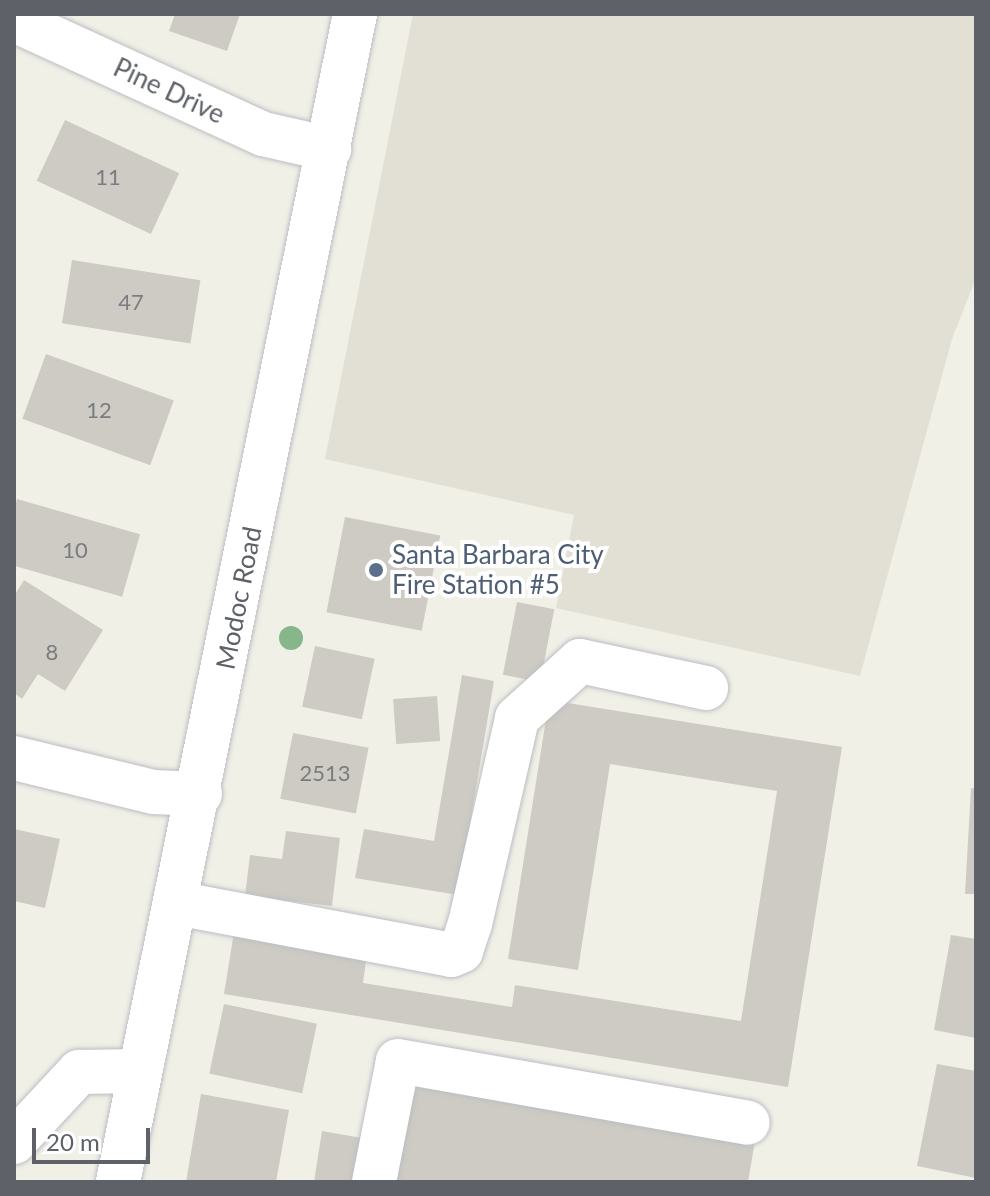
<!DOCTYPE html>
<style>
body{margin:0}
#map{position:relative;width:990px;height:1196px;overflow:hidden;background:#f1f0e7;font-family:Lato,sans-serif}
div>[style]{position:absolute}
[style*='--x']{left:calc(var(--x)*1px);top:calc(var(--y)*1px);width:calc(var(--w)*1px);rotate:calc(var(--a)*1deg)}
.education>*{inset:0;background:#e2e0d5}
.building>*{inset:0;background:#cdcbc3;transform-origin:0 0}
.roads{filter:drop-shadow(0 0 2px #bbbec3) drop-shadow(0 0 2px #bbbec3)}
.minor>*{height:44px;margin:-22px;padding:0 22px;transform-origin:22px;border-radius:22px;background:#fff}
.trees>*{width:24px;height:24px;margin:-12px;border-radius:50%;background:#86b68a}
.dots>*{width:22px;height:22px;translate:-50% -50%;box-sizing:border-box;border:4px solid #fff;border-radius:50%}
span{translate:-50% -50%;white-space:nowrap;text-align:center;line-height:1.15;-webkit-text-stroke:8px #fff;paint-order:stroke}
.number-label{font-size:22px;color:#7a7c7f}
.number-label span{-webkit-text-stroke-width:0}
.street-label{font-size:26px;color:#5e6168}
.service-label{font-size:26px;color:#4e5e75}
.left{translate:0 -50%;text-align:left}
.frame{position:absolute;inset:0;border:16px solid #5e6168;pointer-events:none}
.scale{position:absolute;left:32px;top:1128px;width:118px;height:36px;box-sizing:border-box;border:4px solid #5e6168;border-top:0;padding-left:10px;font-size:24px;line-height:28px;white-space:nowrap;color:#5e6168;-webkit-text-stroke:6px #fff;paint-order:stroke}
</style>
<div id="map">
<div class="education">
<div style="clip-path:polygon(413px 14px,976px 14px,976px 278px,952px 339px,860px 676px,556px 608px,574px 515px,325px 459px)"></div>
</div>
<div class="building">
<div style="clip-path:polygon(175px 14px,240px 14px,227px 51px,169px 31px)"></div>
<div style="left:65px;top:120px;width:126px;height:67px;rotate:25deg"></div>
<div style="left:72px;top:260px;width:130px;height:64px;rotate:9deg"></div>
<div style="left:46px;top:354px;width:136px;height:69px;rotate:20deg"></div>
<div style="left:17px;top:499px;width:128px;height:65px;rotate:16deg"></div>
<div style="left:345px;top:517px;width:97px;height:97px;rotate:11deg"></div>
<div style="clip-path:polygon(24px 580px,103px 630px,65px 691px,38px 674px,22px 699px,14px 693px,14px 596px)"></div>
<div style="left:517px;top:602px;width:38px;height:74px;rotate:11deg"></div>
<div style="left:315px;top:646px;width:61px;height:62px;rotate:12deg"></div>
<div style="clip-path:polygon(462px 675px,494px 681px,458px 895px,355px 878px,364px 829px,434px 841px)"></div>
<div style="left:437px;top:696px;width:45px;height:44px;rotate:86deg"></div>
<div style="clip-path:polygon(549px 700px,842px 747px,788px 1087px,224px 994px,234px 932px,367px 954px,363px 983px,512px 1007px,515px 985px,741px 1021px,777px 791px,610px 764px,578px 970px,508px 959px)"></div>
<div style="left:293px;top:733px;width:77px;height:67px;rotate:11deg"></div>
<div style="clip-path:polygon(971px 788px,976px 789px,976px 894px,965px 894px)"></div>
<div style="clip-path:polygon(14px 829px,60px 839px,45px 908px,14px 901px)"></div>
<div style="clip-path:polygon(286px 831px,340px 838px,332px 906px,245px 896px,250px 855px,282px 859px)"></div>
<div style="clip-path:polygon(951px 935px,976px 939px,976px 1038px,934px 1030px)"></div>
<div style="left:224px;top:1004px;width:95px;height:71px;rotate:12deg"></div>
<div style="clip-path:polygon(937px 1064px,976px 1071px,976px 1178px,917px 1166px)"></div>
<div style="clip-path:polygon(403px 1076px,756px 1135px,748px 1182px,385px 1182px)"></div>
<div style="clip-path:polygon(201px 1094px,289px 1110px,276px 1182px,186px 1182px)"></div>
<div style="clip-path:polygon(322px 1131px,362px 1138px,354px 1182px,314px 1182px)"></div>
</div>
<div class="roads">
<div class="minor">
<div style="--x:14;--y:20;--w:274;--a:24.6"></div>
<div style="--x:263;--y:134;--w:68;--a:12.8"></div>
<div style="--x:14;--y:758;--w:144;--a:13.7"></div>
<div style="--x:154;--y:792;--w:46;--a:2.5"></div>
<div style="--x:176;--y:903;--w:280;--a:10.7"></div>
<div style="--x:451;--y:955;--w:11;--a:-22"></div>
<div style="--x:461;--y:951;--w:28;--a:-72"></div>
<div style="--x:470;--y:924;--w:211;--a:-77.1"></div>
<div style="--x:517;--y:718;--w:85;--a:-42.1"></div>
<div style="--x:580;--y:661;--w:129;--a:12.1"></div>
<div style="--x:14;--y:1142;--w:96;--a:-47.1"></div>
<div style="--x:79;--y:1072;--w:60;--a:-1"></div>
<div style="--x:118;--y:1182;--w:1192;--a:-78.53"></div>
<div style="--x:374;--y:1182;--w:123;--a:-78.8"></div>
<div style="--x:398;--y:1061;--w:355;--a:10"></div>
</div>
</div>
<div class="trees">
<div style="left:291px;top:638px"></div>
</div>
<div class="dots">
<div style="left:376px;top:570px;background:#5c6f8a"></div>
</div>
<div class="number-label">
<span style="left:108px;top:177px">11</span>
<span style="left:131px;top:302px">47</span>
<span style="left:99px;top:410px">12</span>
<span style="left:75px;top:550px">10</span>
<span style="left:52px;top:652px">8</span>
<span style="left:325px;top:773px">2513</span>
</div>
<div class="street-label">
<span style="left:169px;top:91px;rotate:25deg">Pine Drive</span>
<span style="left:239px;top:598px;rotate:-79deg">Modoc Road</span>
</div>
<div class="service-label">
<span class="left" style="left:392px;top:570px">Santa Barbara City<br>Fire Station #5</span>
</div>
<div class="frame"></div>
<div class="scale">20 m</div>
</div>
